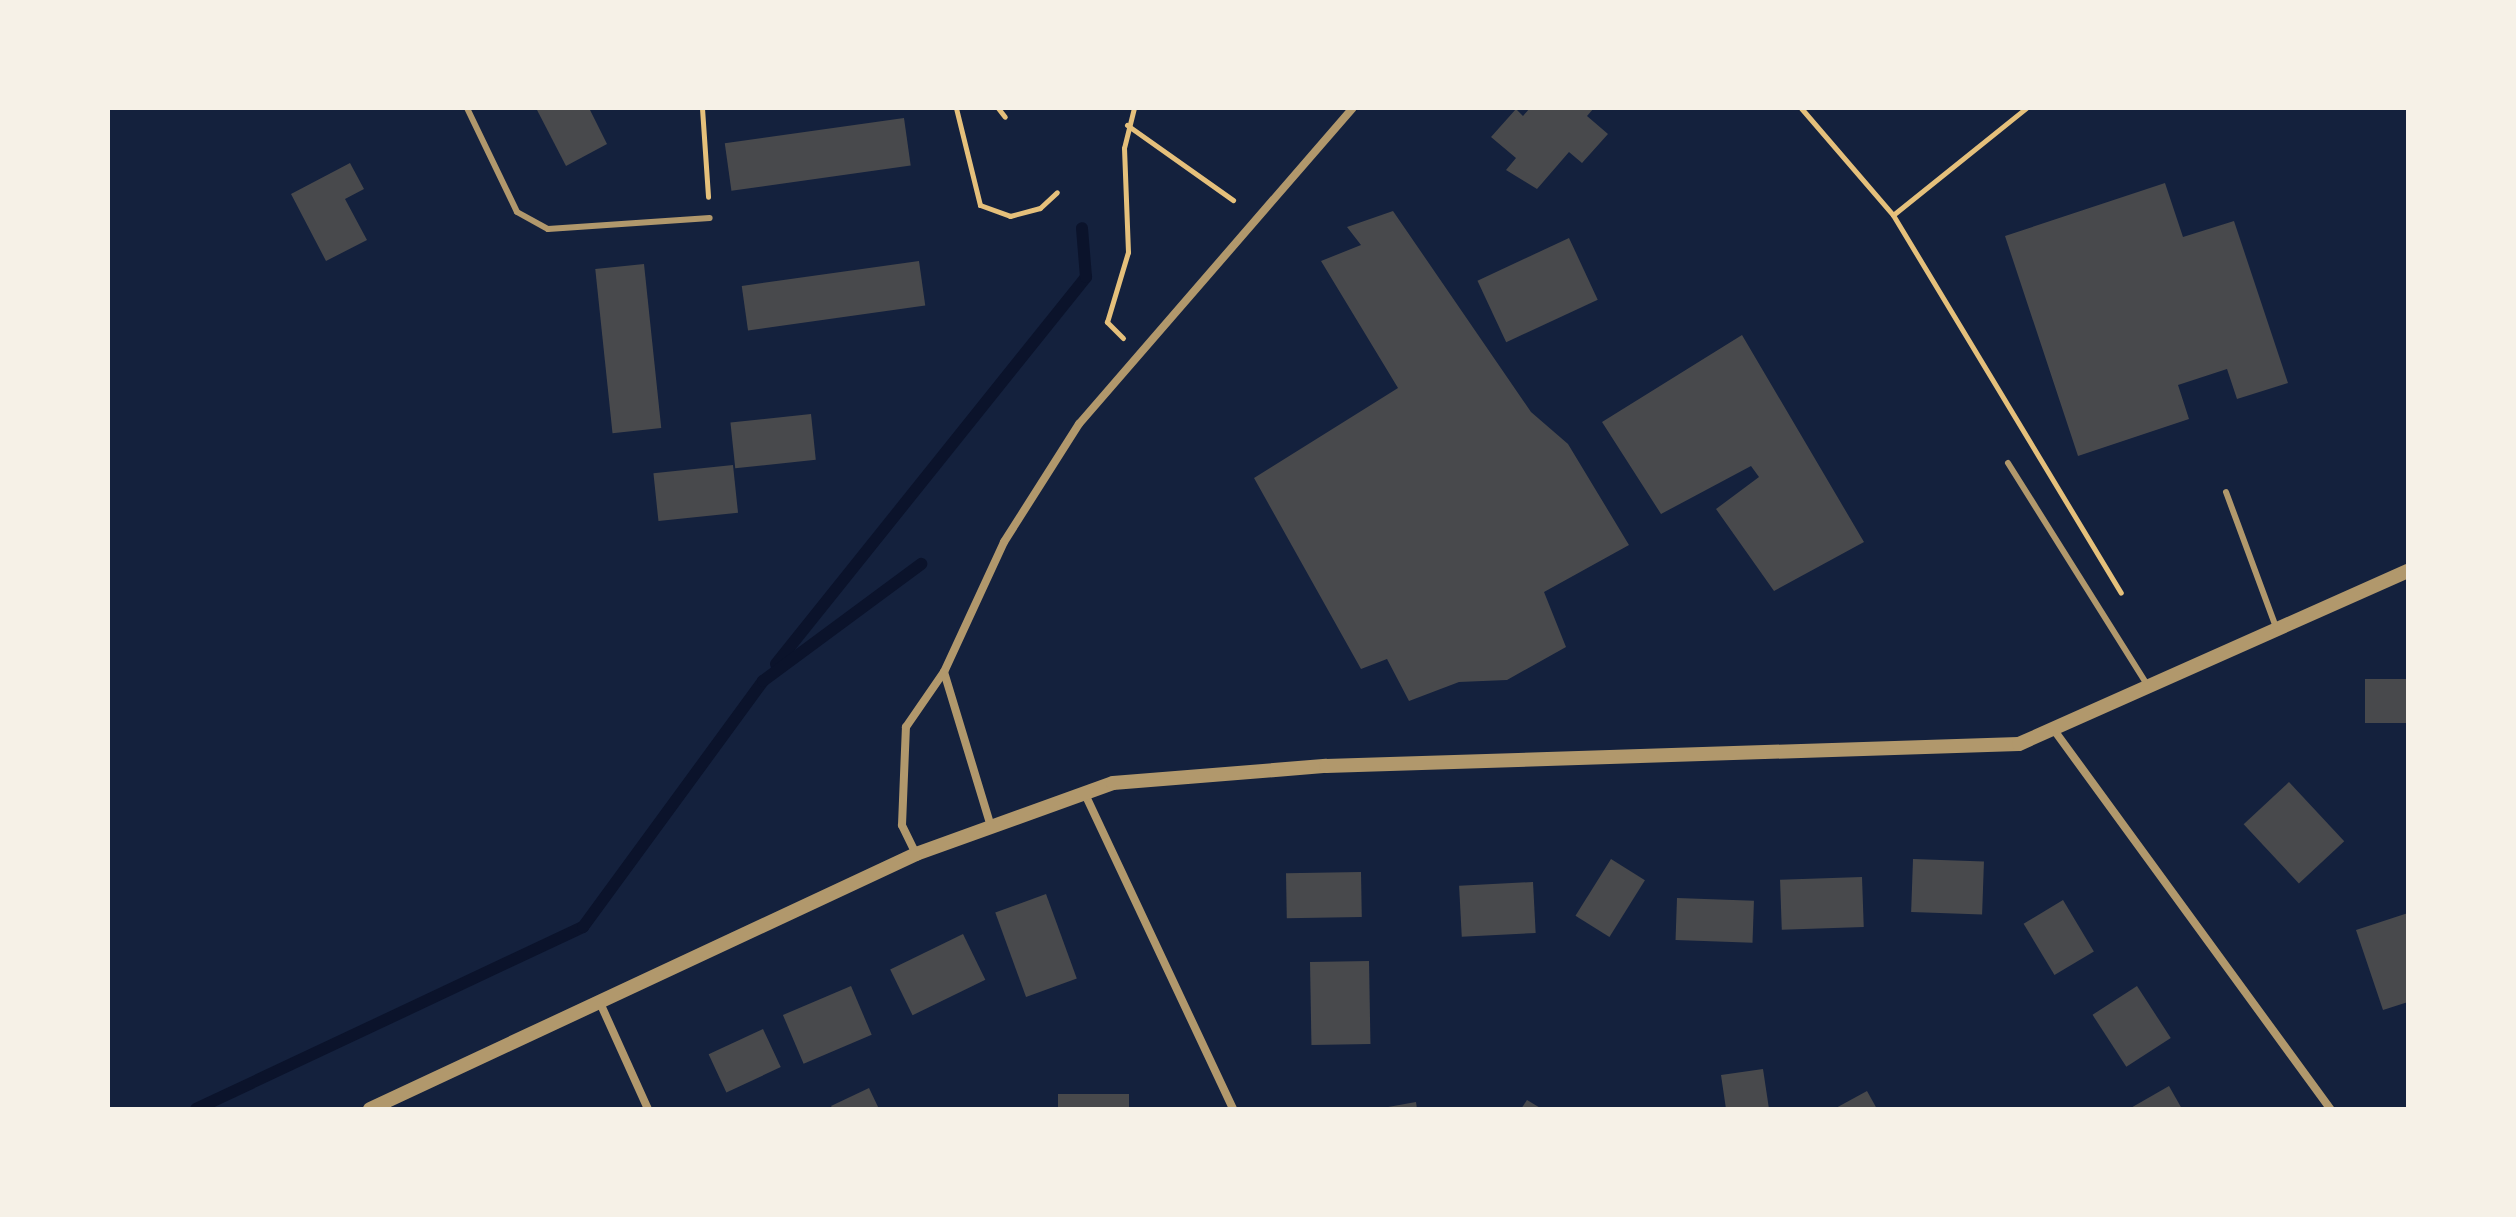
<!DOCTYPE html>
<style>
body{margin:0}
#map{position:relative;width:2516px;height:1217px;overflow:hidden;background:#14213d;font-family:"PT Sans",sans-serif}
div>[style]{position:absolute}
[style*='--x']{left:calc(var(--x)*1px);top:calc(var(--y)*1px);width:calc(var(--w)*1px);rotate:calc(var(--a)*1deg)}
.stream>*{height:12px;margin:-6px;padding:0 6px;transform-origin:6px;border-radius:6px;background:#0b132b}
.building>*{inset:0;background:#48494c;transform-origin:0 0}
.path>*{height:5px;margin:-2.5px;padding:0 2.5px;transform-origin:2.5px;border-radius:2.5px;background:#e5c07b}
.service>*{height:6px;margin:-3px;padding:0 3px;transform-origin:3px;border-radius:3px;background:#b1986c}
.minor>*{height:8px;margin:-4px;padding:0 4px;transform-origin:4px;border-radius:4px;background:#b1986c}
.tertiary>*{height:14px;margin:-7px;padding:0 7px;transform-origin:7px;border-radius:7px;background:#b1986c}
span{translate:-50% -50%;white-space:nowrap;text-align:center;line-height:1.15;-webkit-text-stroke:6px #f6f1e7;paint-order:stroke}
.frame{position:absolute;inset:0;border:110px solid #f6f1e7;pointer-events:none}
</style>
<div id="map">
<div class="stream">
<div style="--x:776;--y:664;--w:496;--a:-51.3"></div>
<div style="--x:1086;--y:277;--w:49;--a:-94.7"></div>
<div style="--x:196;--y:1109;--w:428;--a:-25.2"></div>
<div style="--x:583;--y:927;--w:305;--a:-53.8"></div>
<div style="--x:763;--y:681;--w:197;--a:-36.5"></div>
</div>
<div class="building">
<div style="clip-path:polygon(536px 108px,589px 108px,607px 144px,566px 166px)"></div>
<div style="clip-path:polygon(1530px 108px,1594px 108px,1587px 116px,1608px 134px,1582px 163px,1569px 152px,1537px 189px,1506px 170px,1516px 158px,1491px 137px,1516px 109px,1523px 116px)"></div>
<div style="left:904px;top:118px;width:48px;height:181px;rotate:82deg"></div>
<div style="clip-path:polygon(350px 163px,364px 189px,345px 199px,367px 240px,326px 261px,291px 194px)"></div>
<div style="clip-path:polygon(2165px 183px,2183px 237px,2234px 221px,2288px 383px,2237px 399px,2227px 369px,2178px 385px,2189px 419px,2078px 456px,2005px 236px)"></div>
<div style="clip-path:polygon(1393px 211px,1531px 412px,1568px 444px,1629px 545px,1544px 592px,1566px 647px,1507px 680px,1459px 682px,1409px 701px,1387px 659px,1361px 669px,1254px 478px,1398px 388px,1321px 261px,1361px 245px,1347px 227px)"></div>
<div style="left:1569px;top:238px;width:68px;height:101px;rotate:65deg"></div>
<div style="left:919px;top:261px;width:45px;height:179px;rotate:82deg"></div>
<div style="left:644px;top:264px;width:165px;height:49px;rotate:84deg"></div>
<div style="clip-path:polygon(1742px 335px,1864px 542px,1774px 591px,1716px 509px,1759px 477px,1751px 466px,1661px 514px,1602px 422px)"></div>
<div style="left:811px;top:414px;width:46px;height:81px;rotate:84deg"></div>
<div style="left:733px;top:465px;width:48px;height:80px;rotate:84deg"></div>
<div style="left:2408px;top:679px;width:44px;height:43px;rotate:90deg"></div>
<div style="left:2289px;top:782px;width:81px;height:62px;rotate:47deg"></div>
<div style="left:1611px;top:859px;width:40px;height:67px;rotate:32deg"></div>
<div style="left:1913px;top:859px;width:71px;height:53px;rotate:2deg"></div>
<div style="left:1361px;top:872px;width:45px;height:75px;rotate:89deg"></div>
<div style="left:1862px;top:877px;width:50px;height:82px;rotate:88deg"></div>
<div style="left:1533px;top:882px;width:51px;height:74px;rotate:87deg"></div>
<div style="left:1046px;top:894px;width:90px;height:54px;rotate:70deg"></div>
<div style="left:1677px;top:898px;width:77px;height:42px;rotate:2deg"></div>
<div style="left:2063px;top:900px;width:60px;height:46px;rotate:59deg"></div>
<div style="clip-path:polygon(2408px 913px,2408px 1002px,2383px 1010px,2356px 930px)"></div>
<div style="left:963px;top:934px;width:51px;height:81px;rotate:64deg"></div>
<div style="left:1369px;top:961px;width:83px;height:59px;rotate:89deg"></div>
<div style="left:851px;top:986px;width:53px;height:74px;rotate:67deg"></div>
<div style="left:2137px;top:986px;width:62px;height:53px;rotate:57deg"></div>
<div style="left:763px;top:1029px;width:42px;height:60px;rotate:65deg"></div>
<div style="clip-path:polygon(1763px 1069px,1769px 1109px,1726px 1109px,1721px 1075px)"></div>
<div style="clip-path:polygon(2169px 1086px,2182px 1109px,2129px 1109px)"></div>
<div style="clip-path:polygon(869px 1088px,879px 1109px,833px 1109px,831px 1106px)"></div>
<div style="clip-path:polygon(1867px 1091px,1877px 1109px,1834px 1109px)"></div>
<div style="left:1058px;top:1094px;width:71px;height:15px"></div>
<div style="clip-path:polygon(1527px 1100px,1542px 1109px,1521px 1109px)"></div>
<div style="clip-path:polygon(1416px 1102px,1417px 1109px,1388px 1109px,1388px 1107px)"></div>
</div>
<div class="path">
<div style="--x:702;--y:108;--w:89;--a:86.1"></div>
<div style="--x:956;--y:108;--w:100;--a:76.1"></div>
<div style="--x:980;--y:205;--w:32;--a:20"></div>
<div style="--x:1010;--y:216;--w:31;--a:-15"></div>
<div style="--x:1040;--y:208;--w:23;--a:-43"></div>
<div style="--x:998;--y:108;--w:11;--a:52"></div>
<div style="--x:1801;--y:108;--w:141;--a:49.3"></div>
<div style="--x:1893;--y:215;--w:441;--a:58.9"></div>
<div style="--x:1127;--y:125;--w:130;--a:35.3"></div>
<div style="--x:1893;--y:215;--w:171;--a:-38.8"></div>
<div style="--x:1123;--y:338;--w:23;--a:-135"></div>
<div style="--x:1107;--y:322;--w:73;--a:-73.3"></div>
<div style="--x:1128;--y:252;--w:104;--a:-92.2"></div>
<div style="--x:1124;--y:148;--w:41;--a:-76"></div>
</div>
<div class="service">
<div style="--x:467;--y:108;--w:115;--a:64.3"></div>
<div style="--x:517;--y:212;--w:35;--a:29"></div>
<div style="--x:548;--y:229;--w:162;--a:-3.9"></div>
<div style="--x:2008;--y:463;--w:262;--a:57.9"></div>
<div style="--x:2226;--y:492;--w:147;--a:69.7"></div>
</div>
<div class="minor">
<div style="--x:944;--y:672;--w:158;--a:73.1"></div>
<div style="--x:2054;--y:730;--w:469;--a:53.9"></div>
<div style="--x:1084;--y:792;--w:350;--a:64.8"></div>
<div style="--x:916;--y:854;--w:32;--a:-116"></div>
<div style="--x:902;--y:825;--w:98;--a:-87.7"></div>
<div style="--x:906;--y:727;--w:67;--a:-55.4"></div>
<div style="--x:944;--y:672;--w:143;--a:-65.2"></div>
<div style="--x:1004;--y:542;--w:140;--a:-57.6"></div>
<div style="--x:1079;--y:424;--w:418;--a:-49.1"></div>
<div style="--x:601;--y:1005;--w:114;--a:65.7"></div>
</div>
<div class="tertiary">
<div style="--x:370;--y:1109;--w:603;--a:-25.03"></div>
<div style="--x:916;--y:854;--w:209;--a:-19.8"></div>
<div style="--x:1113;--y:783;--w:214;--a:-4.6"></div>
<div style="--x:1326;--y:766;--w:693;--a:-1.82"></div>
<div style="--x:2019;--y:744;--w:426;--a:-24"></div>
</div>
<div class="frame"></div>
</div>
